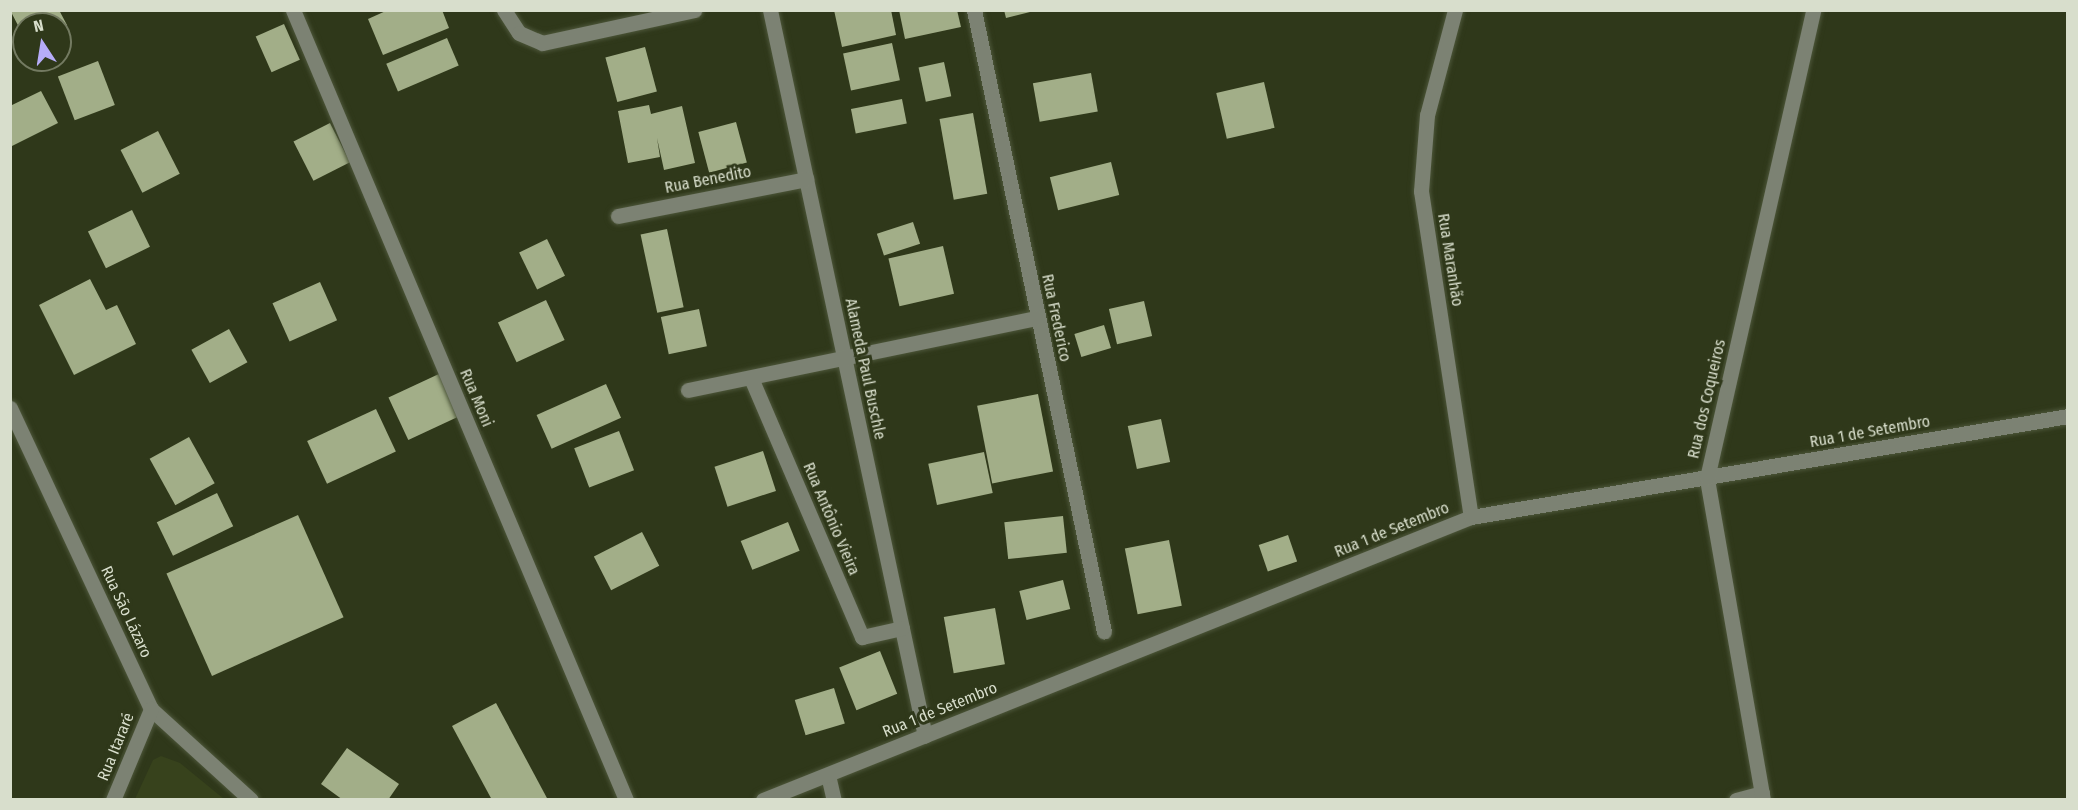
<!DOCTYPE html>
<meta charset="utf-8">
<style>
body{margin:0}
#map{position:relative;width:2078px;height:810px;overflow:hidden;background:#2f381a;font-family:"Fira Sans Condensed",sans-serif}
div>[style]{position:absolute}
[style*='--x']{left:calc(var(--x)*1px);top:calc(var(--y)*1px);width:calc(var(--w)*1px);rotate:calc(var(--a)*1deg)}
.built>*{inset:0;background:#37421c}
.building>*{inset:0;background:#a2ae88;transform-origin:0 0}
.roads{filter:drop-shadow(0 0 2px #4d563a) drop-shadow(0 0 2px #4d563a)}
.minor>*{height:15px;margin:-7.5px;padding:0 7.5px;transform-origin:7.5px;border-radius:7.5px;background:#7c8273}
span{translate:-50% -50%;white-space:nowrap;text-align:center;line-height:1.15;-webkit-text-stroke:6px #2f381a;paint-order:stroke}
.street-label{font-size:16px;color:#d8decc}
.frame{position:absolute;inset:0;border:12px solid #d8decc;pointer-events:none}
.north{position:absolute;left:12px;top:12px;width:60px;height:60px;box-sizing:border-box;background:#2f381a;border:2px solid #737a61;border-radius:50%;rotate:348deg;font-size:16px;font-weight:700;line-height:24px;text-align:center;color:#d8decc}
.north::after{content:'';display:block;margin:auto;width:21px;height:27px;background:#b6acf8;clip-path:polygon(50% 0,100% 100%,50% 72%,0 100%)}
</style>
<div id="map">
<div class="built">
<div style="clip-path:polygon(161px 756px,180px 763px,224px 799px,135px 799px,153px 760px)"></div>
</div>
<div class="building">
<div style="clip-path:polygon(10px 10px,59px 10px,67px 25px,24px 24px,24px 37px)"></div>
<div style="clip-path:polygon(388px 10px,442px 10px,449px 28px,383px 55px,368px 19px)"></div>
<div style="clip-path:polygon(834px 10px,891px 10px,896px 35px,842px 47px)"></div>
<div style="clip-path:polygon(899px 10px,957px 10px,961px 27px,905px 39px)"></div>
<div style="clip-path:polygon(1004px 10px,1034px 10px,1034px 11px,1006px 18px)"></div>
<div style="left:284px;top:24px;width:39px;height:31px;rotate:66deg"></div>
<div style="left:447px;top:38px;width:30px;height:66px;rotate:67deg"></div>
<div style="left:892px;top:43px;width:38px;height:50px;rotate:78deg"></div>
<div style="left:645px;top:47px;width:46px;height:41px;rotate:75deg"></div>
<div style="left:98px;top:61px;width:47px;height:43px;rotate:69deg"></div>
<div style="left:944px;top:62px;width:35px;height:26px;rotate:78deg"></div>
<div style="left:1091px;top:73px;width:39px;height:59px;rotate:80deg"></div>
<div style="left:1264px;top:82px;width:47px;height:49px;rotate:77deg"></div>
<div style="clip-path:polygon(41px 91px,58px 123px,10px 147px,10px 106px)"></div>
<div style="left:902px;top:99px;width:25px;height:52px;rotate:79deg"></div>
<div style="clip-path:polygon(649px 105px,651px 114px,682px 106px,695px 163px,664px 170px,657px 138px,660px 157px,628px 163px,618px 111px)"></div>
<div style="left:973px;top:113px;width:82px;height:34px;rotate:80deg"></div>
<div style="left:736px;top:122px;width:42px;height:39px;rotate:75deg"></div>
<div style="left:330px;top:123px;width:44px;height:41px;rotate:63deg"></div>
<div style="left:158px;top:131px;width:48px;height:42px;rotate:63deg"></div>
<div style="left:1111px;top:162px;width:34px;height:63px;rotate:76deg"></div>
<div style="left:132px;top:210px;width:41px;height:49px;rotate:64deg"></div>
<div style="left:913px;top:222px;width:23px;height:38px;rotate:72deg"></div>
<div style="left:667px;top:229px;width:80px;height:27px;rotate:78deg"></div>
<div style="left:547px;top:239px;width:41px;height:31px;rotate:64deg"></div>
<div style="left:943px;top:246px;width:49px;height:56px;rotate:77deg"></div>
<div style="clip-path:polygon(90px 279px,106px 310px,117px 305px,136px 344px,74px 375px,39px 305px)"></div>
<div style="left:320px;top:282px;width:42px;height:52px;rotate:66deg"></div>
<div style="left:546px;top:300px;width:44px;height:53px;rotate:65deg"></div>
<div style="left:1144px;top:301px;width:36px;height:36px;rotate:77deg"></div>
<div style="left:699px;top:309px;width:38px;height:39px;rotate:78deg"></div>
<div style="left:1104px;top:325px;width:24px;height:31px;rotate:73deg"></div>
<div style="left:229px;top:329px;width:38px;height:43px;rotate:61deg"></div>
<div style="left:441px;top:373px;width:47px;height:58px;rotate:65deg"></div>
<div style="left:606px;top:384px;width:37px;height:76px;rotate:66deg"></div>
<div style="left:1038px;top:394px;width:79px;height:62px;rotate:79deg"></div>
<div style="left:376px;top:409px;width:47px;height:76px;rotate:65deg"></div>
<div style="left:1161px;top:419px;width:44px;height:34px;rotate:78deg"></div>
<div style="left:619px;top:431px;width:42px;height:48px;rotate:69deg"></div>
<div style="left:189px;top:437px;width:53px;height:45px;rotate:61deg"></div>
<div style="left:763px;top:451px;width:42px;height:51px;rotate:72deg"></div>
<div style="left:984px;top:452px;width:42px;height:57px;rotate:78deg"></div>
<div style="left:217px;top:493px;width:37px;height:67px;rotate:64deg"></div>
<div style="left:298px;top:515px;width:112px;height:144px;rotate:66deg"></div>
<div style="left:1063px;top:516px;width:37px;height:59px;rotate:84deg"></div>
<div style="left:788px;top:522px;width:31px;height:51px;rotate:68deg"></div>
<div style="left:642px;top:532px;width:38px;height:54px;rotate:63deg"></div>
<div style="left:1288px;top:535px;width:28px;height:31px;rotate:71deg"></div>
<div style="left:1169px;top:540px;width:67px;height:45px;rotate:79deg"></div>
<div style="left:1063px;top:580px;width:30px;height:45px;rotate:76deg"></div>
<div style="left:995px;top:608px;width:57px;height:52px;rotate:80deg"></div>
<div style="left:880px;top:651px;width:46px;height:44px;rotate:68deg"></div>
<div style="left:834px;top:688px;width:37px;height:41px;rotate:73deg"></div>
<div style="clip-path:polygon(496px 703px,548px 800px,492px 800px,452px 726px)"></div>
<div style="clip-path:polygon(347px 748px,399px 784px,388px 800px,343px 800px,321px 784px)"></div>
</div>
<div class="roads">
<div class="minor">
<div style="--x:293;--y:10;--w:857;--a:67.14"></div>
<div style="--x:504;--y:10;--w:27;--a:57"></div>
<div style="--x:519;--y:33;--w:25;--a:23"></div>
<div style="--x:542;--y:43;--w:156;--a:-12.2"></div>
<div style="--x:770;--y:10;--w:742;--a:77.95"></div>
<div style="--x:974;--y:10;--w:635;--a:78.19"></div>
<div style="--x:1455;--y:10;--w:109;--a:104.9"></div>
<div style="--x:1427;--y:115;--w:76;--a:94.5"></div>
<div style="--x:1421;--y:191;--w:330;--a:81.3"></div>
<div style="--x:618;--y:216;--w:192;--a:-11.1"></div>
<div style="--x:751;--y:378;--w:282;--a:66.8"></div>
<div style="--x:862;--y:637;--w:41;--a:-12.7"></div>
<div style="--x:688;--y:390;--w:356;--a:-11.7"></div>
<div style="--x:10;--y:408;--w:332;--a:64.9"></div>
<div style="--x:151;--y:709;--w:135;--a:42.3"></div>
<div style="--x:828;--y:775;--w:26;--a:77"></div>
<div style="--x:113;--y:800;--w:99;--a:-67.3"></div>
<div style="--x:763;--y:800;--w:762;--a:-21.79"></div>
<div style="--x:1471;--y:517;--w:605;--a:-9.6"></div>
<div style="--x:1736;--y:800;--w:27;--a:-15"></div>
<div style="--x:1763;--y:800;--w:327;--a:-99.9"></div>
<div style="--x:1707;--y:478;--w:480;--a:-77.2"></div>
</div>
</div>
<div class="street-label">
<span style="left:708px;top:180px;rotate:-11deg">Rua Benedito</span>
<span style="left:1450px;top:260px;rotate:81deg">Rua Maranhão</span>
<span style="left:1056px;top:318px;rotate:78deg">Rua Frederico</span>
<span style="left:865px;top:369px;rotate:78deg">Alameda Paul Buschle</span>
<span style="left:476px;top:398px;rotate:67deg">Rua Moni</span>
<span style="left:1707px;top:399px;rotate:-77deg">Rua dos Coqueiros</span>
<span style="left:1870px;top:432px;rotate:-10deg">Rua 1 de Setembro</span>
<span style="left:831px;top:519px;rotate:67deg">Rua Antônio Vieira</span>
<span style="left:1392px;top:530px;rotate:-22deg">Rua 1 de Setembro</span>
<span style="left:126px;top:612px;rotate:65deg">Rua São Lázaro</span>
<span style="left:940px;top:710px;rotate:-22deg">Rua 1 de Setembro</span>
<span style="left:116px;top:747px;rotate:-68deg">Rua Itararé</span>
</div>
<div class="frame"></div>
<div class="north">N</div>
</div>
